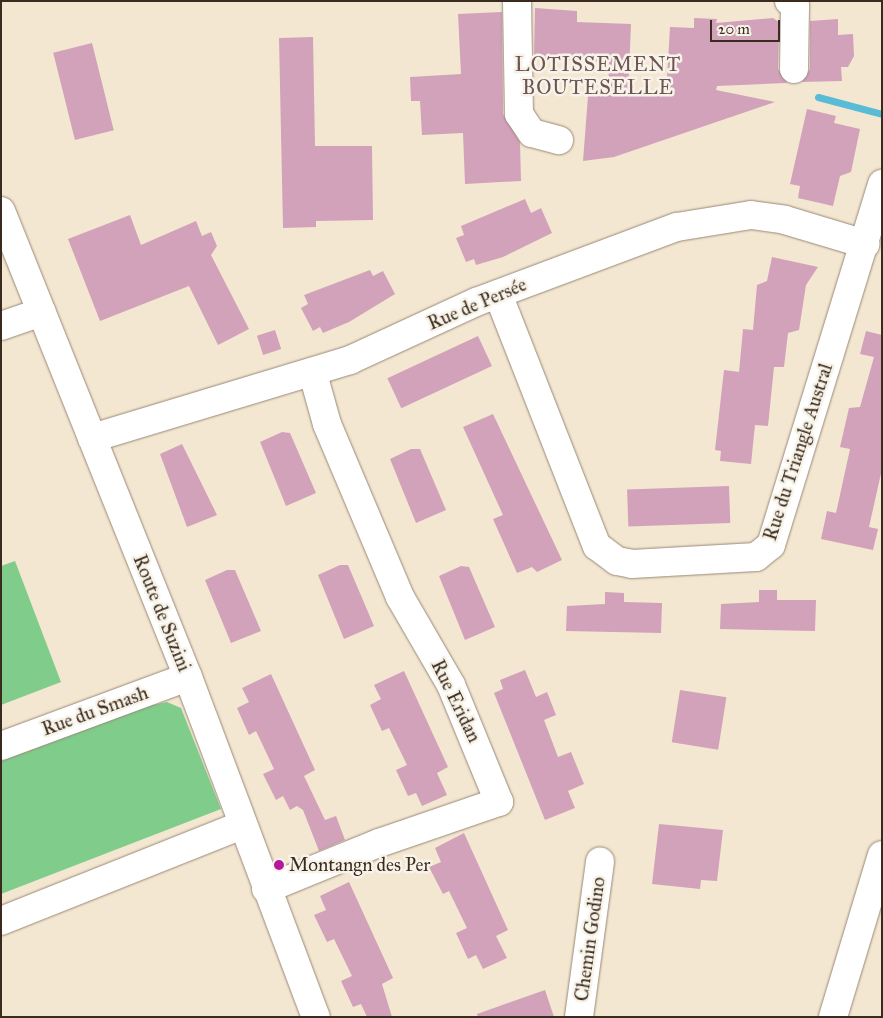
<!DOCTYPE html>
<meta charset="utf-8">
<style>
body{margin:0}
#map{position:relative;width:883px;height:1018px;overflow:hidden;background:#f4e7d1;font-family:"IM FELL Great Primer",serif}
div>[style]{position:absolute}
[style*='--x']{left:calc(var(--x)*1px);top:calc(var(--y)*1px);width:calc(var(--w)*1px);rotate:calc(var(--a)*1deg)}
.green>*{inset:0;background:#80cc8b}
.stream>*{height:7px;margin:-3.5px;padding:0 3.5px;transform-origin:3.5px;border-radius:3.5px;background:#58bcd6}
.building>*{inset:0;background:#d1a2ba;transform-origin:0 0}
.roads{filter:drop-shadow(0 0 1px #988878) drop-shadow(0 0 1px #988878)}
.minor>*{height:28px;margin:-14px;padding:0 14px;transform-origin:14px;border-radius:14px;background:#fff}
.dots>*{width:14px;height:14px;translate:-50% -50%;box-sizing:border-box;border:2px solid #f7f3e8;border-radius:50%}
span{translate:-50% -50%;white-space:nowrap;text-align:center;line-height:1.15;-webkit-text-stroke:5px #f7f3e8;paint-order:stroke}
.street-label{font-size:19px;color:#3b2a1e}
.poi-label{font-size:19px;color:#3b2a1e}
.left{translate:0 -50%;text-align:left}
.neighbourhood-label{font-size:20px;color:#705455;letter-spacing:1px}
.frame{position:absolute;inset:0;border:2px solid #3b2a1e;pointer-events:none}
.scale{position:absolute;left:710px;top:20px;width:70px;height:22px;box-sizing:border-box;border:2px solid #3b2a1e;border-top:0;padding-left:6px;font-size:15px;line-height:18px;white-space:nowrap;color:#3b2a1e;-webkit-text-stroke:4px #f7f3e8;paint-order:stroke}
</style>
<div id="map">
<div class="green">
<div style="clip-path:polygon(15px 561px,61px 682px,1px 705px,1px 566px)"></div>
<div style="clip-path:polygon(167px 702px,181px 708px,221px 809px,1px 894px,1px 755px,109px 714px)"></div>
</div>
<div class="stream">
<div style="--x:818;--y:97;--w:66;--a:14.9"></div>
</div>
<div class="building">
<div style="clip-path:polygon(535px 8px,577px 11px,577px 22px,631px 24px,628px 96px,666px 96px,670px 27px,694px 28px,694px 18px,717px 19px,716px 23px,773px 18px,779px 22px,778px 69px,787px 83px,717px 86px,716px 90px,775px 102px,614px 157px,583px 161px,588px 96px,608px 96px,609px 62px,534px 58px)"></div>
<div style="clip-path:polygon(502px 12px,503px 114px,520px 142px,521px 181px,465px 184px,463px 133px,422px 135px,420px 101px,411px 101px,410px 77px,461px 74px,458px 14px)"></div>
<div style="clip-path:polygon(838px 19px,838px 35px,853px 34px,854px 56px,848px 67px,841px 67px,842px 81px,802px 82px,810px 69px,810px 21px)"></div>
<div style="clip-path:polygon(313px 37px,315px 146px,372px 146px,373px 220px,316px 221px,316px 227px,283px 228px,279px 38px)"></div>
<div style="left:92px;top:43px;width:90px;height:40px;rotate:76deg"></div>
<div style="clip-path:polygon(807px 109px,836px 116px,834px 123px,860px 129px,851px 172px,840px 176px,833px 206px,798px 198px,800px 186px,790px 184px)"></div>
<div style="clip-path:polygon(525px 199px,531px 213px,541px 208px,552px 233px,503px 257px,476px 265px,474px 259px,466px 262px,456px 238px,464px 235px,461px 226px)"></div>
<div style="clip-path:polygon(130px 215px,141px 245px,196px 221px,202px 236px,211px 232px,217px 246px,211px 255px,249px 329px,218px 345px,189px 286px,100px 321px,68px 239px)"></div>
<div style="clip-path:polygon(772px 257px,818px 267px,806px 285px,799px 330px,788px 333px,784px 367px,774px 367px,768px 426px,755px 425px,751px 464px,720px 461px,721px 451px,715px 450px,724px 370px,739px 372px,743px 329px,753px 330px,757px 285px,767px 281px)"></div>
<div style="clip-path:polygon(370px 270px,373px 276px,383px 271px,395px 294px,349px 322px,323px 333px,320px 327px,313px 331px,301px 308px,308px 304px,304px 295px)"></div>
<div style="left:275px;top:330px;width:20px;height:19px;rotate:72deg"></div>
<div style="clip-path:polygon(866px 331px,882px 335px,882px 469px,869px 527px,878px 529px,873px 550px,821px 539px,827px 511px,836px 513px,850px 449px,840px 447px,849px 408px,860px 407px,874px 357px,860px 354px)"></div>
<div style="left:478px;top:336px;width:33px;height:100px;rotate:65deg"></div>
<div style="clip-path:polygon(493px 414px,562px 560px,537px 572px,532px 567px,517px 573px,493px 519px,503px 515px,463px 427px)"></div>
<div style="clip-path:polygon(282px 432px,290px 433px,316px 493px,286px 506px,260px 442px)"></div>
<div style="clip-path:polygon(182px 444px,217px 515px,187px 527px,160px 454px)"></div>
<div style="clip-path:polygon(411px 449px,420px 449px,446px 510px,416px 523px,390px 459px)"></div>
<div style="left:729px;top:486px;width:37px;height:102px;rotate:88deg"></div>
<div style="clip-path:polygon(340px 565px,348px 565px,374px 626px,344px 639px,318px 575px)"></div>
<div style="clip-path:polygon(461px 566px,469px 567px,495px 627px,465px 640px,439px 576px)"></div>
<div style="clip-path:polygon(227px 570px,235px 570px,261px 631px,231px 643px,205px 580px)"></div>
<div style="clip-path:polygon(759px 590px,777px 590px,777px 600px,816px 600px,815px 631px,720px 629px,721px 604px,759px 602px)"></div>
<div style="clip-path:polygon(605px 592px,624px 593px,624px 602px,662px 603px,661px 633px,566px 631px,567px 606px,605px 604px)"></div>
<div style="clip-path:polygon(525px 670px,536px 697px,547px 692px,556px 715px,544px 720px,558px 757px,571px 752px,584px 784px,568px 791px,575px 808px,545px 820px,494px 693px,503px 689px,500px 680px)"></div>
<div style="clip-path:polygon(404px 671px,448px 767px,437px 773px,447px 795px,422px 806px,416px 793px,408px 796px,396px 770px,407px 765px,389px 728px,382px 731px,370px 705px,381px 699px,374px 685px)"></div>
<div style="clip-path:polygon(271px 674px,315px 770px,304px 776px,325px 820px,336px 816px,345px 840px,319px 851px,303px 810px,297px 806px,290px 810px,283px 796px,276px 800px,263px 774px,274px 769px,256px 731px,249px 735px,237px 708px,249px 702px,242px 688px)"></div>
<div style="left:680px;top:690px;width:47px;height:53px;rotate:9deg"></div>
<div style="clip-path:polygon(659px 824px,723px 830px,717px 881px,701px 880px,700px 889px,652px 884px)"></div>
<div style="clip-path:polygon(464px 833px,508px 930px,496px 936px,507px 958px,483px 969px,476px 955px,468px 959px,456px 933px,467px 928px,449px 891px,443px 894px,429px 867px,441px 862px,435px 848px)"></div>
<div style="clip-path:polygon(349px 882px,393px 978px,382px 984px,392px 1017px,367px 1017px,361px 1004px,353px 1007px,341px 981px,352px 976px,334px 939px,327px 942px,314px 915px,326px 910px,320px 896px)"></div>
<div style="clip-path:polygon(545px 990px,554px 1017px,478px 1017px,477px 1014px)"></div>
</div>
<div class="roads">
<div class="minor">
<div style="--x:517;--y:1;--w:113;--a:89"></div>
<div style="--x:519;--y:114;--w:23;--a:56"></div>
<div style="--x:532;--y:133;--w:28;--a:15"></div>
<div style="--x:789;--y:1;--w:8;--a:40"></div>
<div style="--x:795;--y:6;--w:63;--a:90.9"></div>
<div style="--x:1;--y:211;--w:502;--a:68.14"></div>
<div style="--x:188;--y:677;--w:363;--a:69.4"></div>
<div style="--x:498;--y:294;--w:271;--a:68.6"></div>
<div style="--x:597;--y:546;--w:25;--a:37"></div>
<div style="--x:617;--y:561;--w:15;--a:11"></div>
<div style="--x:632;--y:564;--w:124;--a:-3.2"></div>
<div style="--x:756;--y:557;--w:19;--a:-39"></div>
<div style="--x:771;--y:545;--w:378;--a:-72.9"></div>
<div style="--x:1;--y:326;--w:43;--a:-18.9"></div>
<div style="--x:92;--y:438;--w:270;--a:-16.8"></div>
<div style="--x:350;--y:360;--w:139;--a:-24.7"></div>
<div style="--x:476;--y:302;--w:215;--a:-20.5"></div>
<div style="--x:677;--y:227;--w:75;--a:-9.2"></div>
<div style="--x:751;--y:215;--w:34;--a:8"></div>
<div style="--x:785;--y:220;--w:84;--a:16.7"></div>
<div style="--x:1;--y:746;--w:199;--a:-20.3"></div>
<div style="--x:266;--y:889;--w:122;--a:-22.2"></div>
<div style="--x:379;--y:843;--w:127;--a:-18.9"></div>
<div style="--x:499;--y:802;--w:126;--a:-112.3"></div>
<div style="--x:451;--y:685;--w:102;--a:-120.1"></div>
<div style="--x:400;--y:597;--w:188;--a:-112.9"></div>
<div style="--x:327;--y:424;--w:52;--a:-105.6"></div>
<div style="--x:1;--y:921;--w:259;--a:-21.7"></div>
<div style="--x:579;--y:1017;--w:157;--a:-82.3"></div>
<div style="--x:833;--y:1017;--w:169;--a:-73.2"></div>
</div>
</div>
<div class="dots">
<div style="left:279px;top:865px;background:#b5179e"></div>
</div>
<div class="street-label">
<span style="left:477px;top:304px;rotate:-23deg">Rue de Persée</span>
<span style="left:798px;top:452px;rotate:-72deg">Rue du Triangle Austral</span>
<span style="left:162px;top:613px;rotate:68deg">Route de Suzini</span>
<span style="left:456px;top:701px;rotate:64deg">Rue Eridan</span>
<span style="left:95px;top:711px;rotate:-20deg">Rue du Smash</span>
<span style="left:590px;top:939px;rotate:-82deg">Chemin Godino</span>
</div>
<div class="poi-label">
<span class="left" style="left:289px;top:865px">Montangn des Per</span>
</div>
<div class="neighbourhood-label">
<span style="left:598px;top:76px">LOTISSEMENT<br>BOUTESELLE</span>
</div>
<div class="frame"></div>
<div class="scale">20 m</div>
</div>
